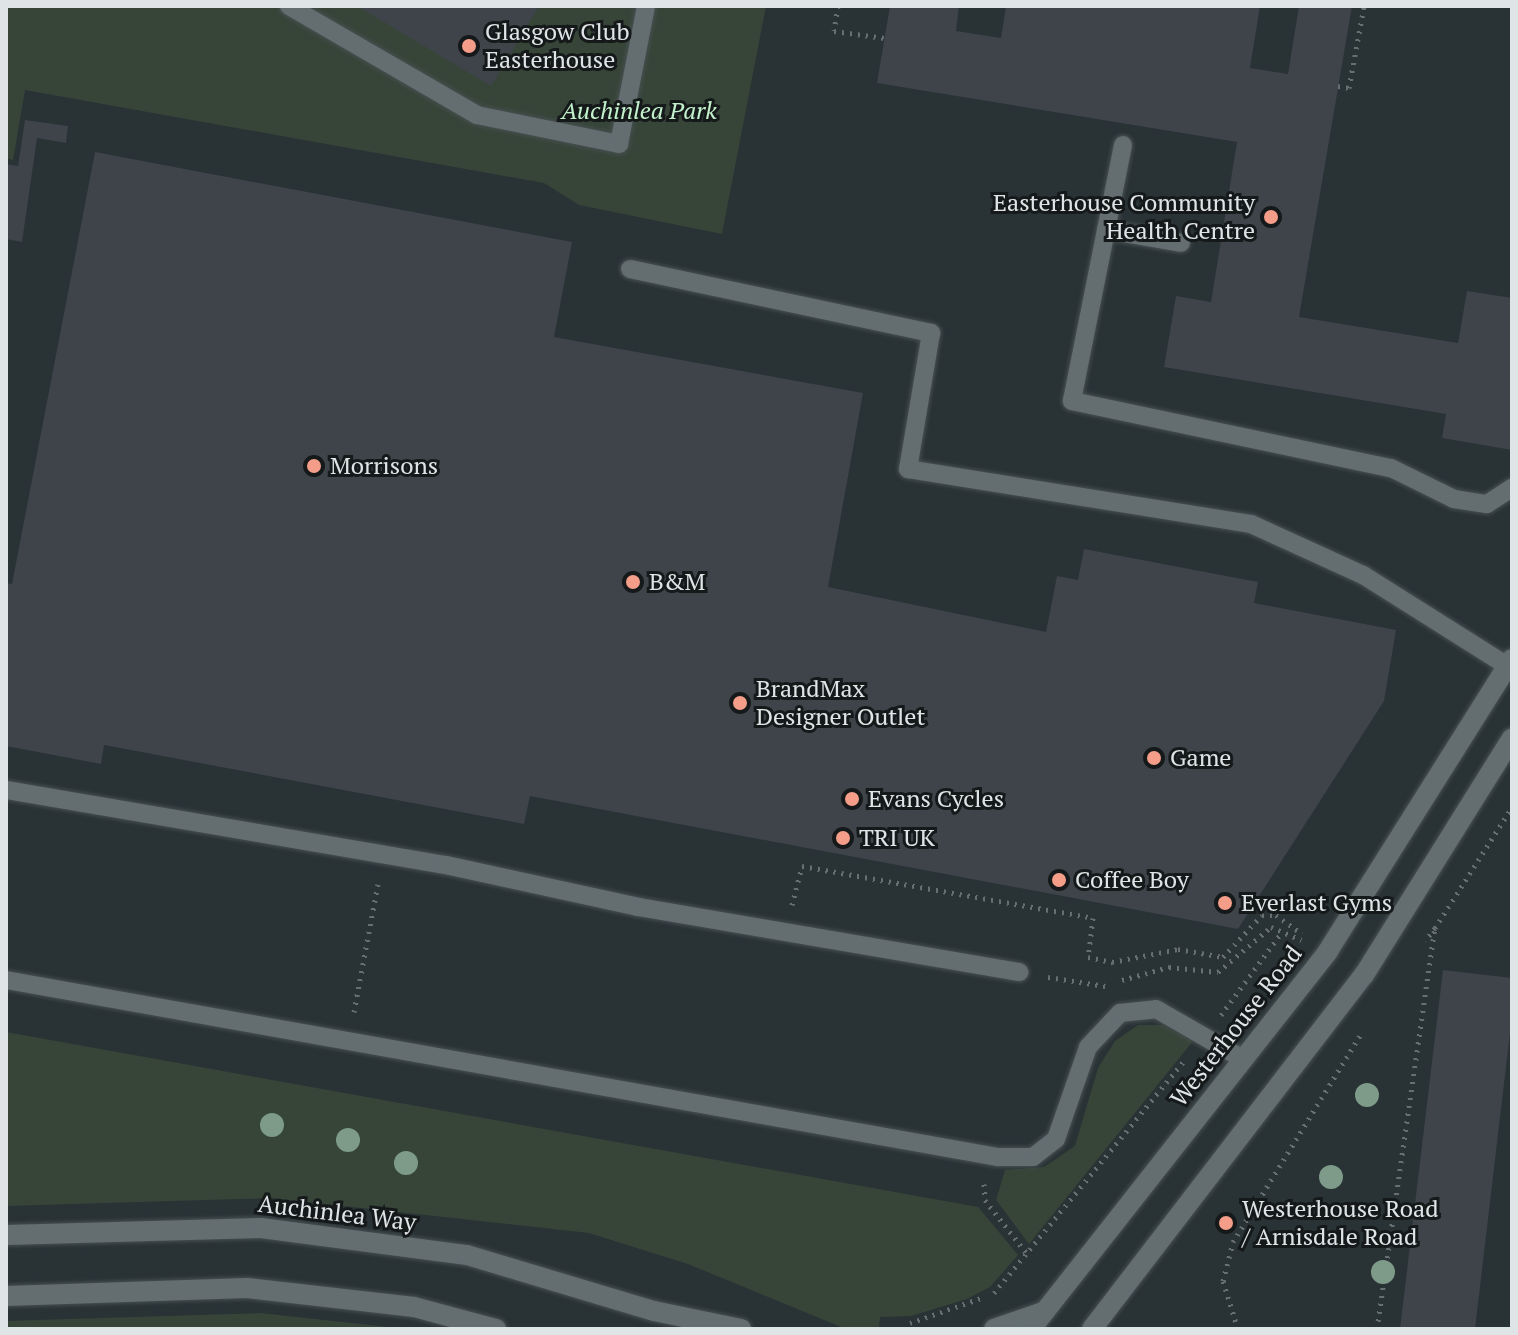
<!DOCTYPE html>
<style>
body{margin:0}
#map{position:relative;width:1518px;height:1335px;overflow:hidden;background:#293235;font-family:"PT Serif",serif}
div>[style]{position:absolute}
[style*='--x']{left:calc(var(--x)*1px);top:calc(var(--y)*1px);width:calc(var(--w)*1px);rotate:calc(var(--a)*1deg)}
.green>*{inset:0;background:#374539}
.building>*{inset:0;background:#3f444b}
.path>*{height:5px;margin-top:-2.5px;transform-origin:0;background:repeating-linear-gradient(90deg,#676f72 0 2px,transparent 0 8px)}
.roads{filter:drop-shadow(0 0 2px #474f51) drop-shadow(0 0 2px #474f51)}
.service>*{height:18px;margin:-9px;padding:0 9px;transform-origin:9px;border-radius:9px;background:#646e71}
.tertiary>*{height:20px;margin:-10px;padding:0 10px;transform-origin:10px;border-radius:10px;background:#646e71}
.trees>*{width:24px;height:24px;margin:-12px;border-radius:50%;background:#7d9b88}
.dots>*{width:22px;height:22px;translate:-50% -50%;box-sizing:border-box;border:4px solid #15191a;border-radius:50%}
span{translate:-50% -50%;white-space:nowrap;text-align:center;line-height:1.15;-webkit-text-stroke:6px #15191a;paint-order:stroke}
.poi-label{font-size:24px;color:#dfe4e6}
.left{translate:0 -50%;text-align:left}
.right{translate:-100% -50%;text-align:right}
.park-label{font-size:24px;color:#c2f1cb;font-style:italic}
.street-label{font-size:24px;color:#dfe4e6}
.frame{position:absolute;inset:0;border:8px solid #dfe4e6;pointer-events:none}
</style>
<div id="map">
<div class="green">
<div style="clip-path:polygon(6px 6px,766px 6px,722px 234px,579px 205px,544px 183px,25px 90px,13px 160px,6px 158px)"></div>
<div style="clip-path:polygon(1138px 1025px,1163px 1025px,1193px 1041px,1029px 1244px,996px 1200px,1005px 1170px,1044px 1167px,1075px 1146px,1098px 1068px,1115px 1041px)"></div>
<div style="clip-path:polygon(6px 1032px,978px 1207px,1018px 1255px,990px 1287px,967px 1299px,911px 1316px,880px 1317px,879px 1329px,846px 1329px,688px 1264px,589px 1233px,271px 1198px,6px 1206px)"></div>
<div style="clip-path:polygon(260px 1313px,407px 1329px,6px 1329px,6px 1321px)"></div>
</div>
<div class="building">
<div style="clip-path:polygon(357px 6px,539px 6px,491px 86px)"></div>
<div style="clip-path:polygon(890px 6px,959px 6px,956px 31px,1001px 38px,1006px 6px,1260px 6px,1250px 68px,1288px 74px,1299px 6px,1352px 6px,1299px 317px,1458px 343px,1467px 291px,1512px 298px,1512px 450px,1442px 438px,1446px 414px,1164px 367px,1176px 296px,1211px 302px,1237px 142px,877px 83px)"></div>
<div style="clip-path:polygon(25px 120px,68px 126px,66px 143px,37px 138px,22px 242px,6px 239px,6px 164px,18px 166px)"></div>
<div style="clip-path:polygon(95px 152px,572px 242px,554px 337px,863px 393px,828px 587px,1046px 632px,1057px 576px,1078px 580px,1084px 549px,1258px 582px,1254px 603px,1396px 630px,1384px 701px,1238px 929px,530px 796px,524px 824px,104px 745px,101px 764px,6px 746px,6px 583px,12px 584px)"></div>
<div style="clip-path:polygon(1443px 970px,1512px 978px,1512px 1016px,1475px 1329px,1400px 1329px)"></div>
</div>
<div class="path">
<div style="--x:838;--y:6;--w:25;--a:99"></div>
<div style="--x:834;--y:31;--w:51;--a:7.8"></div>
<div style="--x:1338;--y:86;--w:11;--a:10"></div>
<div style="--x:1349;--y:88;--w:83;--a:-79.6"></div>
<div style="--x:792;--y:905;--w:40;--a:-75.6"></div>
<div style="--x:802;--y:866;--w:296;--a:10.1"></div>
<div style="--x:1093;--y:918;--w:39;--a:97"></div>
<div style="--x:1088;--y:957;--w:25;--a:12"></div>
<div style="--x:1112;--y:962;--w:67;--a:-11.1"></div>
<div style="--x:1178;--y:949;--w:46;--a:10.1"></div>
<div style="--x:1223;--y:957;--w:57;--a:-47.1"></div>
<div style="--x:1262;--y:915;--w:14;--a:0"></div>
<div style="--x:1276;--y:915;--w:32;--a:36"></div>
<div style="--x:1435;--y:928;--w:143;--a:-57.5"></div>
<div style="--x:1048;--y:977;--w:58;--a:9"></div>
<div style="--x:1122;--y:980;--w:49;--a:-15.5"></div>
<div style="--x:1169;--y:967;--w:49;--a:5.8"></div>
<div style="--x:1218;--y:972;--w:70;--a:-40.3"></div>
<div style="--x:1271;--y:927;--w:33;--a:23"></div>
<div style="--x:354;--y:1012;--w:130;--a:-79.4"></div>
<div style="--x:1221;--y:1015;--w:103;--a:-53.7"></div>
<div style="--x:984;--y:1184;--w:16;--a:86"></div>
<div style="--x:985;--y:1200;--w:70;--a:52"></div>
<div style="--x:994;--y:1293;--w:301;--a:-50.7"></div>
<div style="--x:911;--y:1329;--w:6;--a:-99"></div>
<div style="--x:910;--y:1323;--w:75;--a:-19.4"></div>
<div style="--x:1238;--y:1329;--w:50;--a:-107.4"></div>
<div style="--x:1223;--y:1281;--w:40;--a:-75.6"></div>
<div style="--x:1233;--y:1242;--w:244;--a:-58.4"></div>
<div style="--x:1377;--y:1329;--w:405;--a:-81.8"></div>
<div style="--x:1435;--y:928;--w:16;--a:128"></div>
</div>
<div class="roads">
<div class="service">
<div style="--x:289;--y:6;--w:217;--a:30.1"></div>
<div style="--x:477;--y:115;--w:145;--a:11.5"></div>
<div style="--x:619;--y:144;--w:141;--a:-78.9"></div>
<div style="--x:1123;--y:145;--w:261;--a:101.3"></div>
<div style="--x:1072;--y:401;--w:326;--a:11.9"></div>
<div style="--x:1391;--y:468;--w:70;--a:26.2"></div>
<div style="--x:1454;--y:499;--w:33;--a:9"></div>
<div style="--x:1487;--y:504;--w:30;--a:-33"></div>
<div style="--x:1106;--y:230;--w:76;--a:9.8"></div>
<div style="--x:630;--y:269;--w:308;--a:12"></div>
<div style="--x:931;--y:333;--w:138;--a:99.6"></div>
<div style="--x:908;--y:469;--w:347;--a:9.1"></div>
<div style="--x:1251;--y:524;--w:123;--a:24.5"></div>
<div style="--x:1363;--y:575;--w:176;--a:32.2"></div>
<div style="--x:6;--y:790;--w:446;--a:9.7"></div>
<div style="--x:446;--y:865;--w:197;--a:12.3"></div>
<div style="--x:638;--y:907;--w:387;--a:9.7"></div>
<div style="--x:6;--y:980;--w:1008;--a:10.12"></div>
<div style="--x:998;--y:1157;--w:35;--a:0"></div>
<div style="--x:1033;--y:1157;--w:29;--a:-38"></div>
<div style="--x:1056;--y:1139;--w:97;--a:-70.8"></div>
<div style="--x:1088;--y:1047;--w:47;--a:-46.7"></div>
<div style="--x:1120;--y:1013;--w:36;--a:-6"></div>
<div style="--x:1156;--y:1009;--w:100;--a:29.9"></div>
</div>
<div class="tertiary">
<div style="--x:6;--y:1235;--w:255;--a:-1.6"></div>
<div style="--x:261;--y:1228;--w:208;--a:7.5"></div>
<div style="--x:467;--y:1255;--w:195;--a:16.7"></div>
<div style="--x:654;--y:1311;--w:89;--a:11.7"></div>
<div style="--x:6;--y:1296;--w:241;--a:-1.9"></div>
<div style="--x:247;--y:1288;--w:168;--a:6.5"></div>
<div style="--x:414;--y:1307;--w:85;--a:15"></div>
<div style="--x:994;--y:1329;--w:52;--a:-19.1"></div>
<div style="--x:1031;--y:1329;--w:481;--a:-51.8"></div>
<div style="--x:1328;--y:951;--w:345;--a:-57.8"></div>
<div style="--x:1092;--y:1329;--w:446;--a:-52.5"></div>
<div style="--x:1364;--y:975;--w:279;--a:-58"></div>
</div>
</div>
<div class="trees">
<div style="left:1367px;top:1095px"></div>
<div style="left:272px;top:1125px"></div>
<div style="left:348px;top:1140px"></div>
<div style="left:406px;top:1163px"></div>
<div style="left:1331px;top:1177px"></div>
<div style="left:1383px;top:1272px"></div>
</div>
<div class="dots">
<div style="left:469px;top:46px;background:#f49e8a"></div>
<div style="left:1271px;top:217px;background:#f49e8a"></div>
<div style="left:314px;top:466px;background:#f49e8a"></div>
<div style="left:633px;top:582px;background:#f49e8a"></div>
<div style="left:740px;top:703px;background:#f49e8a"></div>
<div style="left:1154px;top:758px;background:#f49e8a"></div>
<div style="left:852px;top:799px;background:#f49e8a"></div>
<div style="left:843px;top:838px;background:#f49e8a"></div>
<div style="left:1059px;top:880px;background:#f49e8a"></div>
<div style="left:1225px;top:903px;background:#f49e8a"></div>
<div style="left:1226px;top:1223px;background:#f49e8a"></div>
</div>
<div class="poi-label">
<span class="left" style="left:485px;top:46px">Glasgow Club<br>Easterhouse</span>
<span class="right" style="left:1255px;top:217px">Easterhouse Community<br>Health Centre</span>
<span class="left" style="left:330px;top:466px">Morrisons</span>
<span class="left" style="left:649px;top:582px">B&amp;M</span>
<span class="left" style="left:756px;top:703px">BrandMax<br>Designer Outlet</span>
<span class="left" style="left:1170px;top:758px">Game</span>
<span class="left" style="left:868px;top:799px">Evans Cycles</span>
<span class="left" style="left:859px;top:838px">TRI UK</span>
<span class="left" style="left:1075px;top:880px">Coffee Boy</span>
<span class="left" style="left:1241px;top:903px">Everlast Gyms</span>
<span class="left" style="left:1242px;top:1223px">Westerhouse Road<br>/ Arnisdale Road</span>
</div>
<div class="park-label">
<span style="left:639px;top:111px">Auchinlea Park</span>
</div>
<div class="street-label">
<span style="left:1236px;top:1026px;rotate:-52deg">Westerhouse Road</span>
<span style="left:337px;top:1213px;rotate:7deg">Auchinlea Way</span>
</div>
<div class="frame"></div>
</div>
